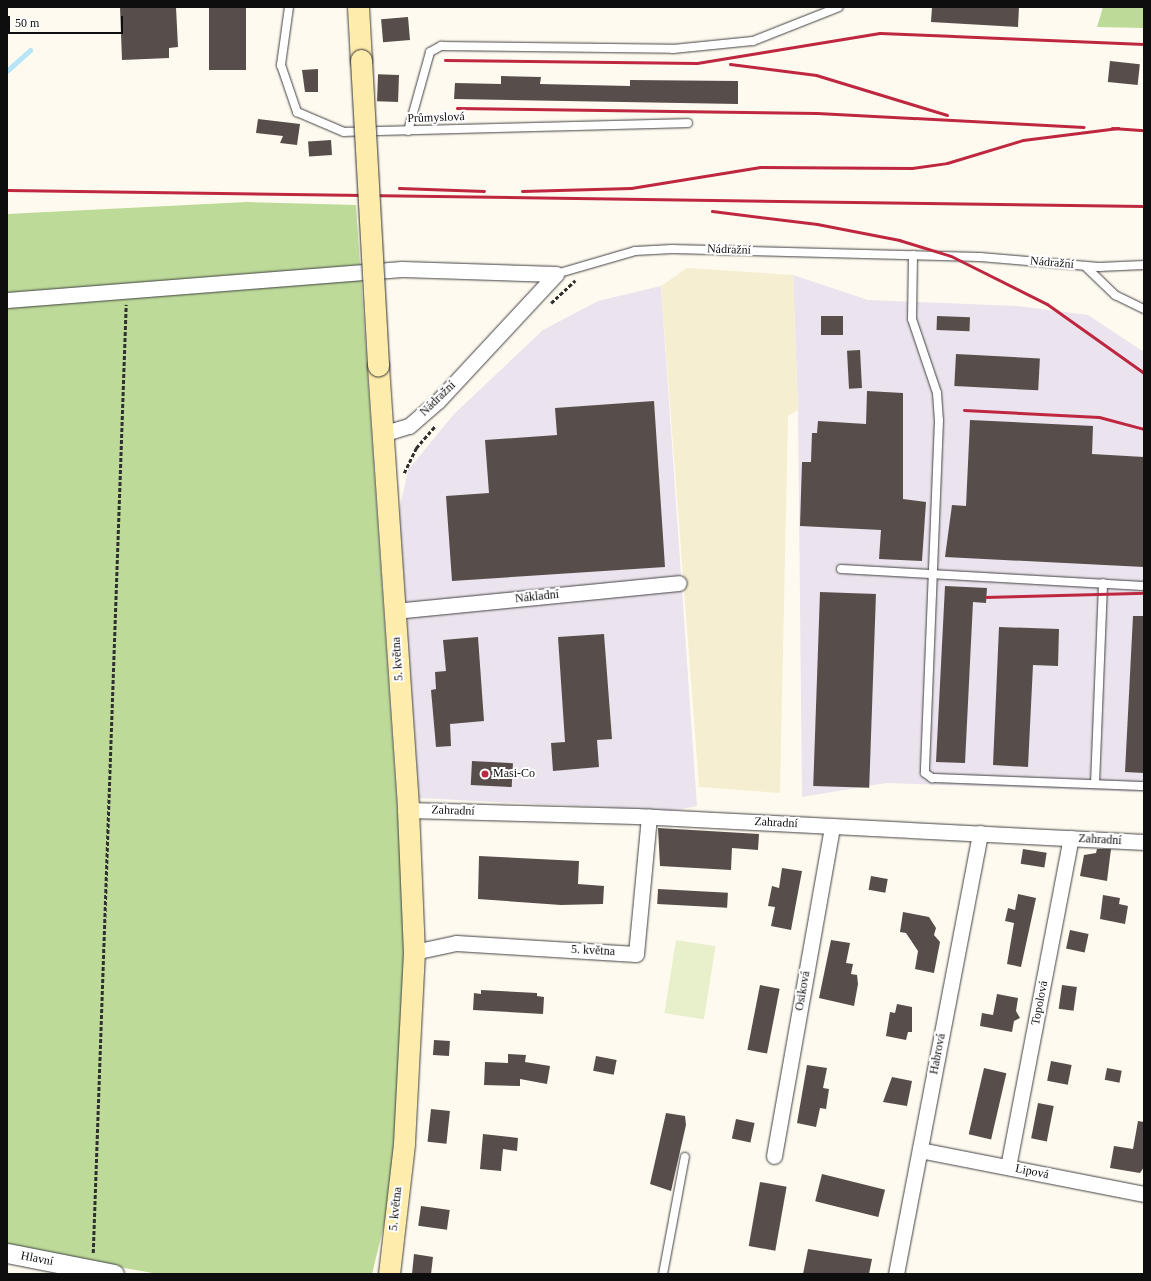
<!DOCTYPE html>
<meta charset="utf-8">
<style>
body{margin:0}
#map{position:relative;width:1151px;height:1281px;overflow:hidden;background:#fffaf0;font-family:"Times New Roman",serif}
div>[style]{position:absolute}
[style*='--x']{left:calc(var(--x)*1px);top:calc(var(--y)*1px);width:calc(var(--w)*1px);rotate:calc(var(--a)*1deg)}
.industrial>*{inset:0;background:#ebe3ed}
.farmland>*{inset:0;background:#f5eed0}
.forest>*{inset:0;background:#bdda99}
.pitch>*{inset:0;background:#e8f0cb;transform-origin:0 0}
.stream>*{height:4.5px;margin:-2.25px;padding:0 2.25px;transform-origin:2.25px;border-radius:2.25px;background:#b5e5f6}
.building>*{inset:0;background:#574e4b;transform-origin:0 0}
.path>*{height:2.5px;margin-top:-1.25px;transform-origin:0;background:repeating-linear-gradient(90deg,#303030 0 4px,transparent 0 6px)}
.roads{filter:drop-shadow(0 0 1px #414141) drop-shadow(0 0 1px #414141)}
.service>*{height:8px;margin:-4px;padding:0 4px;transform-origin:4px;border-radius:4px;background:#fff}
.minor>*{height:15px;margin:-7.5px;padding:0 7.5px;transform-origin:7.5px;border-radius:7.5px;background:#fff}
.tertiary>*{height:19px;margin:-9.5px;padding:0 9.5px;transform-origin:9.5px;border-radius:9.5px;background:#fff}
.secondary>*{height:21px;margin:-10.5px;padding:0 10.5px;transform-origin:10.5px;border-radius:10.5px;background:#feecac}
.rail>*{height:3px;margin:-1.5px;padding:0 1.5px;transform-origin:1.5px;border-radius:1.5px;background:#be273f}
.bridges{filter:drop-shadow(0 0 1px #303030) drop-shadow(0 0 1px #303030)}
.secondary-bridge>*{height:21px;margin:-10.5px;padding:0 10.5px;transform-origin:10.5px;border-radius:10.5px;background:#feecac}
.dots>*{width:11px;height:11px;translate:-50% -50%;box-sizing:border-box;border:2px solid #fff;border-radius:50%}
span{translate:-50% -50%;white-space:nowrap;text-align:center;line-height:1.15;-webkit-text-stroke:4px #fff;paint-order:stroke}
.street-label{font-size:12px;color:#0e0e0e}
.poi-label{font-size:12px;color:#0e0e0e}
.left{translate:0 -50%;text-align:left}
.frame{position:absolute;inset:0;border:8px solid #0e0e0e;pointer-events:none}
.scale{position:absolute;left:8px;top:16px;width:115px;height:18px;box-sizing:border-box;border:2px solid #0e0e0e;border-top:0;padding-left:5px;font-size:12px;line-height:14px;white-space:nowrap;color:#0e0e0e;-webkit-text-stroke:3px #fff;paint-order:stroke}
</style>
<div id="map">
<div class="industrial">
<div style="clip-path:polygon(793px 275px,868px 300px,1018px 306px,1088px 315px,1144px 352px,1144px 792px,886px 783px,802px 797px,798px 410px)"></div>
<div style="clip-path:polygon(661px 286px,697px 806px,672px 811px,419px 798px,399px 512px,408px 470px,454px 414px,543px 330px,598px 301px)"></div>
</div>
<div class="farmland">
<div style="clip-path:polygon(687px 268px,793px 275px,798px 410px,788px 416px,780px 793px,699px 787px,661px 286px)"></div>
</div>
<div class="forest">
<div style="clip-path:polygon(1103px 7px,1144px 7px,1144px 28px,1097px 27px)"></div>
<div style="clip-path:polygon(247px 202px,356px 205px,406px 937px,392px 1192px,372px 1274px,158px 1274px,7px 1247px,7px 214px)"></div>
</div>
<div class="pitch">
<div style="left:676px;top:940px;width:40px;height:74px;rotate:9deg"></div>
</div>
<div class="stream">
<div style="--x:7;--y:71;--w:31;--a:-42"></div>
</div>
<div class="building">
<div style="clip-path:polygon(120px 7px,176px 7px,178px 47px,169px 48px,169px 58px,122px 60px)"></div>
<div style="left:209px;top:7px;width:37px;height:63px"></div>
<div style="clip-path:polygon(932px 7px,1019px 7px,1018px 27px,931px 22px)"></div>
<div style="left:408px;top:17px;width:23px;height:27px;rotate:85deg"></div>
<div style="left:1110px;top:61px;width:30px;height:21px;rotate:6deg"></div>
<div style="clip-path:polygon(318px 69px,318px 92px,305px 92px,302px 70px)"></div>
<div style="left:399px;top:75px;width:27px;height:21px;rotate:92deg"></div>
<div style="clip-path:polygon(501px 76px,541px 77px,540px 84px,630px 86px,630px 80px,738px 81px,738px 104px,454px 99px,455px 83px,501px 84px)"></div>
<div style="clip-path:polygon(258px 119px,300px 124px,297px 145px,280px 143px,283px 136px,256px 133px)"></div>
<div style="left:331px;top:140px;width:15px;height:23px;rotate:86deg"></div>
<div style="left:821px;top:316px;width:22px;height:19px"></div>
<div style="left:937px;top:316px;width:33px;height:14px;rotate:2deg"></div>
<div style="left:860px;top:350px;width:38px;height:13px;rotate:87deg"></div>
<div style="left:956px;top:354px;width:84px;height:32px;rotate:3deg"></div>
<div style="clip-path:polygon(867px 391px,903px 393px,903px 499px,926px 502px,922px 561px,879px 559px,881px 530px,800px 526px,802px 462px,811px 462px,812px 433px,817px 433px,818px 421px,866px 424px)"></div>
<div style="clip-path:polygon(654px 401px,665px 567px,452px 581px,446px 496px,489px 493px,485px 440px,557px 435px,555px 408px)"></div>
<div style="clip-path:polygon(970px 420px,1093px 426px,1092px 454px,1144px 457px,1144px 567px,945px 557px,952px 505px,966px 506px)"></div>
<div style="clip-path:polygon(945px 586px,987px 588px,986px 603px,973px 602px,965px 763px,936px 762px)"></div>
<div style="left:820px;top:592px;width:56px;height:194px;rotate:2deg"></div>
<div style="clip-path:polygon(1133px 616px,1144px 616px,1144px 773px,1125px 772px)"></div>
<div style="clip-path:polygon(999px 627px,1059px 629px,1058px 666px,1033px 665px,1028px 767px,993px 765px)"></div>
<div style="clip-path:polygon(604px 634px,612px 739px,597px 740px,599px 767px,553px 771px,551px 743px,565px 742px,558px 637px)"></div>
<div style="clip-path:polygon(478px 637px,484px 721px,450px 724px,451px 746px,436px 747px,431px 690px,436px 689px,435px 672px,446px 671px,443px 640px)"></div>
<div style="left:472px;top:761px;width:41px;height:24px;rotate:3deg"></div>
<div style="clip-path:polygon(658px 828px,759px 834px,758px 850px,732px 848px,731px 870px,660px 866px)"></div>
<div style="left:1023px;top:849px;width:24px;height:15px;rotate:9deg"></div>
<div style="clip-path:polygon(1097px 849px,1111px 849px,1107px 881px,1080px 876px,1084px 855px,1096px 853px)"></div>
<div style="clip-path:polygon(479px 856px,579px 861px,578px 884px,604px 886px,603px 904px,561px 905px,478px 899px)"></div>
<div style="clip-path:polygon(782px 868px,802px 871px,791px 930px,771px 926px,775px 907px,768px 906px,772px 886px,779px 888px)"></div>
<div style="left:871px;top:876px;width:17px;height:14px;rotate:10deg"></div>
<div style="left:658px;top:889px;width:70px;height:15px;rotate:3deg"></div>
<div style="clip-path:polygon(1018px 894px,1036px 898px,1021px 967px,1007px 964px,1014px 923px,1005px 921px,1008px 908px,1015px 910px)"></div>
<div style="clip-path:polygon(1103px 895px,1120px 898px,1119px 904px,1128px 906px,1125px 924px,1100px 919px)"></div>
<div style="clip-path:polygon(903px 912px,929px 917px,936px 928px,934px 935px,940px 942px,934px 973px,915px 969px,918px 951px,906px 933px,900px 932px)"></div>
<div style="left:1070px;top:930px;width:19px;height:19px;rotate:12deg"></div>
<div style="clip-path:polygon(831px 940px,850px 943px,846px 963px,853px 964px,851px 974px,857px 975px,858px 984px,854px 1006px,819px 998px)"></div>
<div style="left:760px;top:985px;width:20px;height:66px;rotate:11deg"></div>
<div style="left:1062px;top:985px;width:15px;height:24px;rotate:8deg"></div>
<div style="clip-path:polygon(481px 990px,537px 993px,537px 996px,544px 997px,543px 1014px,473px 1010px,474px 993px,481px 994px)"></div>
<div style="clip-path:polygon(997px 994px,1018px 998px,1016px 1011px,1020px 1018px,1014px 1021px,1012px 1032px,980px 1026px,982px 1013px,993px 1015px)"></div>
<div style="clip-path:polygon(897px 1004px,912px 1007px,912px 1032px,908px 1032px,906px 1040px,886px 1036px,890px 1012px,895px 1013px)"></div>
<div style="left:434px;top:1040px;width:16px;height:15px;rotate:4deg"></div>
<div style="clip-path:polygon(508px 1054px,526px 1055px,525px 1062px,550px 1066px,547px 1084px,520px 1079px,520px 1086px,484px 1085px,485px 1062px,508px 1063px)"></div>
<div style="left:596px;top:1056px;width:21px;height:15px;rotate:11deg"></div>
<div style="left:1051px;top:1061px;width:21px;height:20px;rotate:11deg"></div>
<div style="clip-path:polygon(807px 1065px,827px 1068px,823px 1088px,829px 1089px,826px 1109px,820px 1108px,816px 1127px,797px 1123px)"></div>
<div style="left:984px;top:1068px;width:23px;height:68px;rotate:13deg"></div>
<div style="left:1107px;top:1068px;width:15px;height:12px;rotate:11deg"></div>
<div style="clip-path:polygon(892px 1077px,912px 1081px,907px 1106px,883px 1102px)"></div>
<div style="left:1038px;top:1103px;width:16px;height:36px;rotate:11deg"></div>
<div style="left:431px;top:1109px;width:19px;height:33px;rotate:6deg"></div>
<div style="clip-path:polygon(666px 1113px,685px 1116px,686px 1125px,671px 1191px,650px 1184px)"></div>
<div style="left:736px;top:1119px;width:19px;height:20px;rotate:12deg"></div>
<div style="clip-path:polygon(1138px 1121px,1144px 1122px,1144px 1167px,1140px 1173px,1110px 1168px,1114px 1146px,1133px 1149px)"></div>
<div style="clip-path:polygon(483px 1134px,518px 1138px,517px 1151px,503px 1149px,501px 1171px,480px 1169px)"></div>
<div style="left:822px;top:1174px;width:65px;height:28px;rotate:14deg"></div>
<div style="left:760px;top:1182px;width:27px;height:65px;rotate:10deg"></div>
<div style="left:421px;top:1206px;width:29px;height:20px;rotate:8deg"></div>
<div style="clip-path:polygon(808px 1249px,872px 1259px,869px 1274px,803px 1274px)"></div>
<div style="clip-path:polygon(414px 1254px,433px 1257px,431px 1274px,412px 1274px)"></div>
</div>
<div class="path">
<div style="--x:551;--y:303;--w:33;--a:-43"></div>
<div style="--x:404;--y:473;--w:28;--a:-64"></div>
<div style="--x:416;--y:448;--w:29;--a:-49"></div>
<div style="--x:93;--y:1253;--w:949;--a:-88.01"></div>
</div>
<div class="roads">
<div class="service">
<div style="--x:289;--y:7;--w:59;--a:97.9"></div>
<div style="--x:281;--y:65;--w:50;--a:71.2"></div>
<div style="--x:297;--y:112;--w:51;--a:23.1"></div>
<div style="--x:344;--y:132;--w:344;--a:-1.5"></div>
<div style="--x:408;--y:131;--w:82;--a:-74.4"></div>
<div style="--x:430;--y:52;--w:13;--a:-29"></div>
<div style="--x:441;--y:46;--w:232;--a:0.7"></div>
<div style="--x:673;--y:49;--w:80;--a:-5.7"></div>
<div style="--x:753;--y:41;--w:92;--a:-21.6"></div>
<div style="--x:913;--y:255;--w:64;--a:90.9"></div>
<div style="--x:912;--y:319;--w:78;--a:71.3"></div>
<div style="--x:937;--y:393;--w:27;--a:86"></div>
<div style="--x:939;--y:420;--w:353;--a:92.3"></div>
<div style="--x:925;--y:773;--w:9;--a:36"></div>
<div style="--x:932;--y:778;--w:212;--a:2.2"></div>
<div style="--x:1085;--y:266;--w:42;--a:44"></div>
<div style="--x:1115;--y:295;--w:32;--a:26"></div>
<div style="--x:556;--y:274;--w:82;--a:-16.2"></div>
<div style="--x:635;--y:251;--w:37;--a:-3"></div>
<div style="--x:672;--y:249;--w:308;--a:1.5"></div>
<div style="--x:980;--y:257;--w:119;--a:4.8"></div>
<div style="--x:1099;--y:267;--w:45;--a:-2.5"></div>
<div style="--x:841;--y:569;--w:303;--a:3.2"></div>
<div style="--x:1095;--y:784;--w:201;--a:-87.7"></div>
<div style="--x:663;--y:1274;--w:119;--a:-79.4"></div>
</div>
<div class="minor">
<div style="--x:7;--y:300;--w:396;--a:-4.5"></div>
<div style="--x:402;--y:269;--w:154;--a:1.9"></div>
<div style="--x:382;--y:434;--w:28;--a:-17"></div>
<div style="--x:409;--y:426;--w:38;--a:-41"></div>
<div style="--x:438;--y:401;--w:173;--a:-47.1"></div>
<div style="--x:394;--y:611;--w:286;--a:-5.6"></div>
<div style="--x:408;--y:810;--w:228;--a:1.5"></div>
<div style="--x:636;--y:816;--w:509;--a:2.93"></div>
<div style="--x:414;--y:952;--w:43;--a:-12.1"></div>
<div style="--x:456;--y:943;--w:180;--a:3.5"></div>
<div style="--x:636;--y:954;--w:138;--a:-84.6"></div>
<div style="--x:920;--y:1150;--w:228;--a:11.1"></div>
<div style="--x:774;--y:1156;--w:335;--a:-80"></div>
<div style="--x:1008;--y:1167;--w:335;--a:-79.2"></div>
<div style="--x:896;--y:1274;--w:449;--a:-79.2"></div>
</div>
<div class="tertiary">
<div style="--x:7;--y:1253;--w:109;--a:11.1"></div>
</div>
<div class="secondary">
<div style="--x:358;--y:7;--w:53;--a:86.8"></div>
<div style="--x:378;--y:366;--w:445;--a:86.1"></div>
<div style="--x:408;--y:810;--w:142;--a:87.6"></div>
<div style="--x:414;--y:952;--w:192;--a:93"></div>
<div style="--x:404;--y:1144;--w:131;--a:96.6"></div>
</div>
</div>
<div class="rail">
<div style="--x:445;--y:60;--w:252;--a:0.7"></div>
<div style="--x:697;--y:63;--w:185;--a:-9.3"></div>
<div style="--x:880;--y:33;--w:264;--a:2.4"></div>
<div style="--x:730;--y:64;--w:87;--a:7.3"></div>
<div style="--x:816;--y:75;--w:137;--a:17"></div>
<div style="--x:457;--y:108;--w:360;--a:0.8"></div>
<div style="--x:817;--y:113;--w:267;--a:3"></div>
<div style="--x:1112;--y:128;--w:32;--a:4"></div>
<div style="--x:399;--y:188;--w:85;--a:2"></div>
<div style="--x:7;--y:190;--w:1137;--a:0.81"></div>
<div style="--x:522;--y:191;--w:109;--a:-1.6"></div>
<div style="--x:631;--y:188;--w:131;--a:-9.2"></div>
<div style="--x:760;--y:167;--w:152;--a:0.4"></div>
<div style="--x:912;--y:168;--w:35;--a:-8"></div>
<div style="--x:947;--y:163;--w:79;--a:-16.8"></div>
<div style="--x:1023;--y:140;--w:96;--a:-7.2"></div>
<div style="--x:712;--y:211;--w:106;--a:7.1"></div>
<div style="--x:817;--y:224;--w:84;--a:11"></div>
<div style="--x:899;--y:240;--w:54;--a:17.1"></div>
<div style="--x:951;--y:256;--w:107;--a:26.6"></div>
<div style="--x:1047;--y:304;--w:119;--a:35.4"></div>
<div style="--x:964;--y:410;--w:135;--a:3"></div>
<div style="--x:1099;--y:417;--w:47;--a:14.9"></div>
<div style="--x:986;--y:597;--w:158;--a:-1.5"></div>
</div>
<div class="bridges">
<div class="secondary-bridge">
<div style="--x:361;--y:60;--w:306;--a:86.8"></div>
</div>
</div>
<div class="dots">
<div style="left:485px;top:774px;background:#be273f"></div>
</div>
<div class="street-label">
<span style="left:436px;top:118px;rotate:-2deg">Průmyslová</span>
<span style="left:729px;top:250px;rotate:2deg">Nádražní</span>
<span style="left:1052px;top:263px;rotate:5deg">Nádražní</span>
<span style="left:438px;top:399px;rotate:-44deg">Nádražní</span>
<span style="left:537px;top:597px;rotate:-6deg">Nákladní</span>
<span style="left:398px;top:659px;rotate:-94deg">5. května</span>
<span style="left:453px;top:811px;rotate:2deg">Zahradní</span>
<span style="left:776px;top:823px;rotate:3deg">Zahradní</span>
<span style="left:1100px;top:840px;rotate:3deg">Zahradní</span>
<span style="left:593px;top:951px;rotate:3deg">5. května</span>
<span style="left:803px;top:991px;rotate:-80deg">Osiková</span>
<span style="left:1040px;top:1003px;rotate:-79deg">Topolová</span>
<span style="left:938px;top:1054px;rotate:-79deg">Habrová</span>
<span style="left:1032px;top:1172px;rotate:11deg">Lipová</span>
<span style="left:396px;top:1209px;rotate:-84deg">5. května</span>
<span style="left:37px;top:1259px;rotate:11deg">Hlavní</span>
</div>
<div class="poi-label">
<span class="left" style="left:493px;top:774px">Masi-Co</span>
</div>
<div class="frame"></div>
<div class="scale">50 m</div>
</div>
